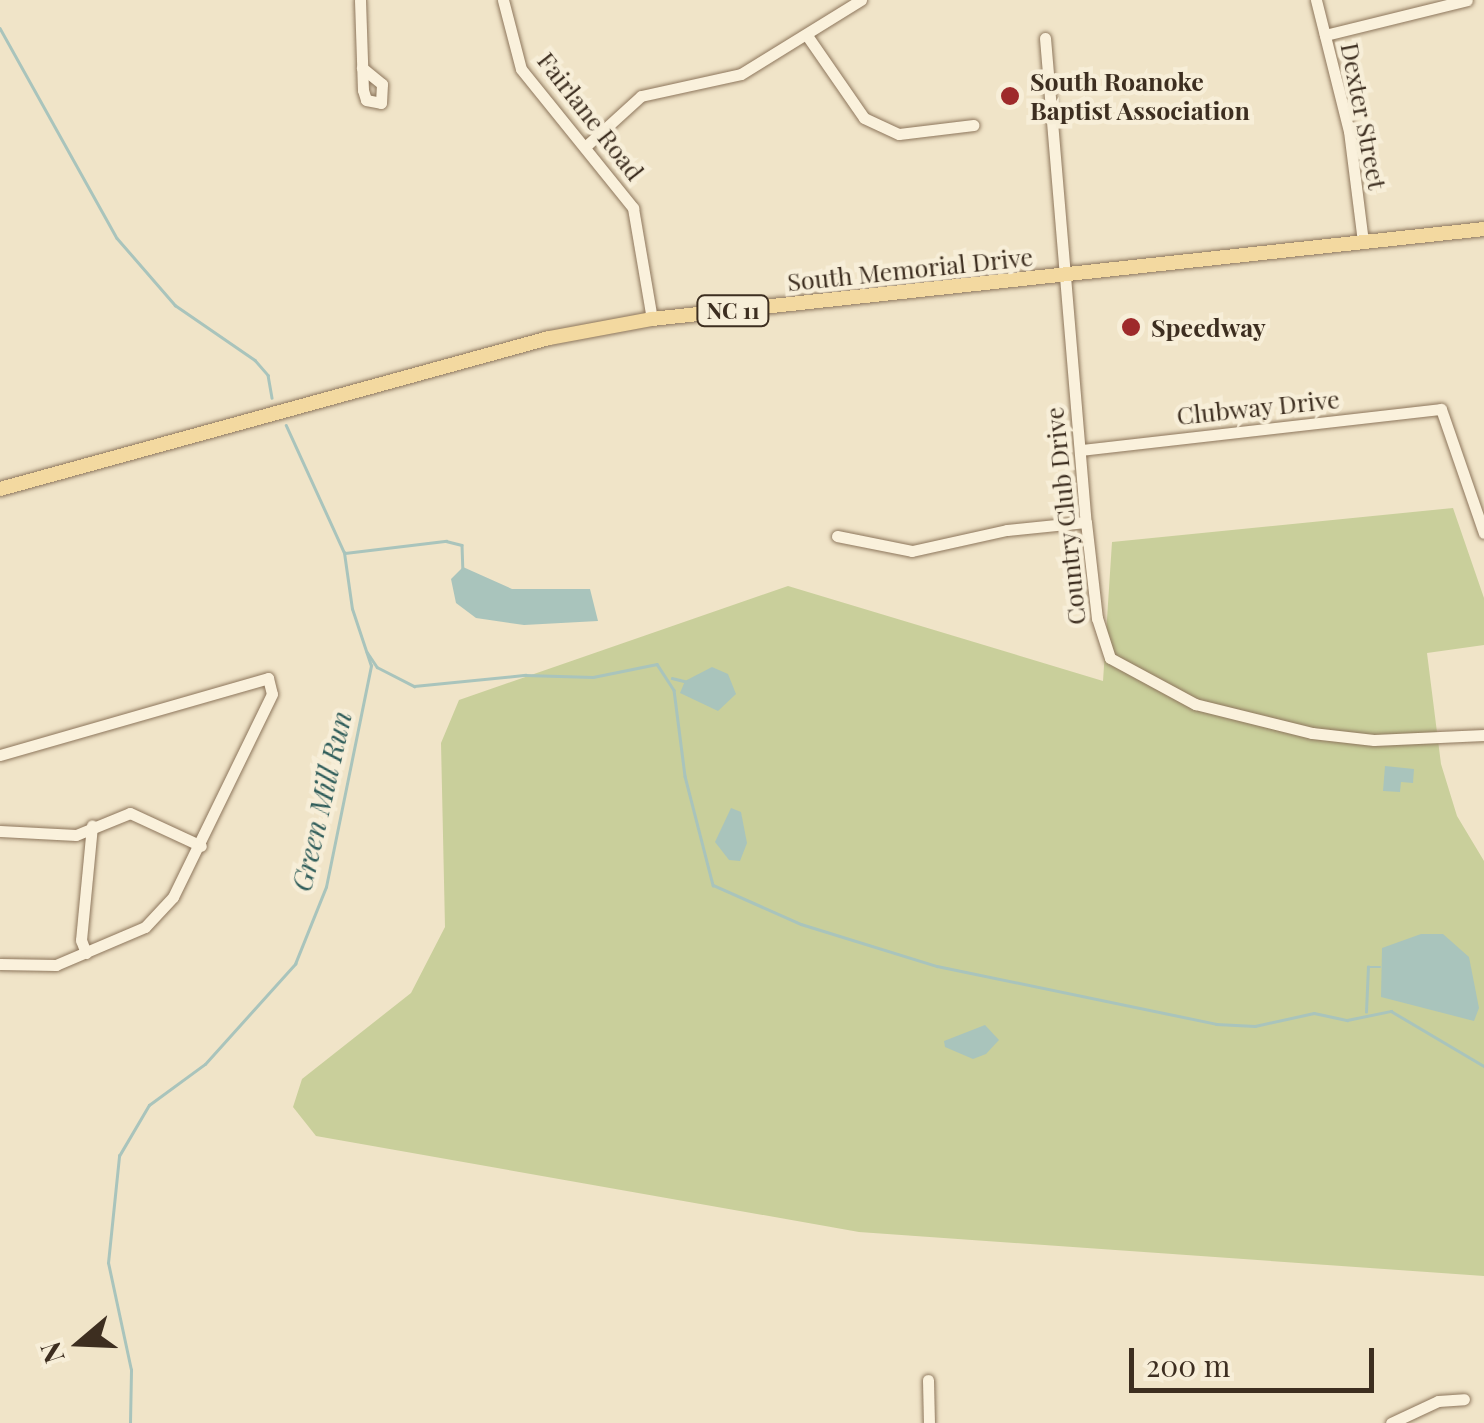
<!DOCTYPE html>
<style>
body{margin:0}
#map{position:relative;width:1484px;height:1423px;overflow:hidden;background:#f0e4c8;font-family:"Playfair Display",serif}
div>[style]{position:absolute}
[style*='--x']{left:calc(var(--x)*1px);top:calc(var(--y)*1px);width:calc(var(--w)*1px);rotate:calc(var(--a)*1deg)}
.green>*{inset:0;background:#c9cf9b}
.water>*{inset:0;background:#a9c4bc}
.stream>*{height:2.5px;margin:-1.25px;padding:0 1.25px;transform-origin:1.25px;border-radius:1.25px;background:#a9c4bc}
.roads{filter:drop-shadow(0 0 2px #8d765c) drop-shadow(0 0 2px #8d765c)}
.minor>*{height:11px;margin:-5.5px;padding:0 5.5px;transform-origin:5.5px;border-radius:5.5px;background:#faf1dc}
.major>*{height:14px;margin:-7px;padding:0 7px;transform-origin:7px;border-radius:7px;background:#f3d9a0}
.dots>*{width:28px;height:28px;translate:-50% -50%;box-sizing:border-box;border:5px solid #f7eed8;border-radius:50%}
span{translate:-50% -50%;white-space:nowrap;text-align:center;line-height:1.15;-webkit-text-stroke:9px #f7eed8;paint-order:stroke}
.shield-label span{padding:2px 8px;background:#f7eed8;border:2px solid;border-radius:8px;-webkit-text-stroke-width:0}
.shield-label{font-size:22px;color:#3d2e20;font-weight:700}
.poi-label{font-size:25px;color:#3d2e20;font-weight:700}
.left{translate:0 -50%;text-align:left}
.street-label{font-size:25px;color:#3d2e20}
.water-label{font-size:28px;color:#2f5d5a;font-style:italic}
.north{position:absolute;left:30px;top:1293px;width:100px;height:100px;-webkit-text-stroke:8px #f7eed8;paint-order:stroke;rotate:251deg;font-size:28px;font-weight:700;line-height:40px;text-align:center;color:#3d2e20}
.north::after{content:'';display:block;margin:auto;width:35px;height:45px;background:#3d2e20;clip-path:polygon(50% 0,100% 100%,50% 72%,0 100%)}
.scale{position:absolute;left:1129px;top:1348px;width:245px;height:45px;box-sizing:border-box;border:5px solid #3d2e20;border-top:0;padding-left:12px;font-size:30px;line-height:35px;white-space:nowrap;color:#3d2e20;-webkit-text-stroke:8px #f7eed8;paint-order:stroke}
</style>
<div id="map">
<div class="green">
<div style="clip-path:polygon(1453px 508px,1484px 598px,1484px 645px,1427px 653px,1441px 764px,1457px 816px,1484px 861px,1484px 1276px,859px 1232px,316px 1136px,293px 1107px,302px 1079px,411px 993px,445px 927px,441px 743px,459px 700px,788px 586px,1103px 681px,1112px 542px)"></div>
</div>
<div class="water">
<div style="clip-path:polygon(463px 567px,512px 589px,590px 589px,598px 621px,524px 625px,476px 618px,456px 603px,451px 579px)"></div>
<div style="clip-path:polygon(712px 667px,728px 674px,736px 694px,718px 711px,680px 693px,685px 681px)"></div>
<div style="clip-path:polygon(1385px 766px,1414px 769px,1413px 783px,1401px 782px,1400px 792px,1383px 791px)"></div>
<div style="clip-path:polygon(731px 808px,741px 812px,747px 843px,740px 861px,729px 860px,715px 842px)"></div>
<div style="clip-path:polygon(1421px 934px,1443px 934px,1469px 957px,1479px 1008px,1474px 1021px,1381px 997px,1382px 948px)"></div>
<div style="clip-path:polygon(985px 1025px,999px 1040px,986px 1054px,973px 1059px,945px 1047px,944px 1041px)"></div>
</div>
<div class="stream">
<div style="--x:0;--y:28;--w:240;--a:60.9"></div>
<div style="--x:117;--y:238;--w:89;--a:49.1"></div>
<div style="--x:175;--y:305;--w:97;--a:34.5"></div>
<div style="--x:255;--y:360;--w:20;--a:49"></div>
<div style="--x:268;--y:375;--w:23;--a:80"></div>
<div style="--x:345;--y:553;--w:102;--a:-6.8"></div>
<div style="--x:446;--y:541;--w:16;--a:14"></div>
<div style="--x:462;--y:545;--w:24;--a:88"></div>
<div style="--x:367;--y:652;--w:18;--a:56"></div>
<div style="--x:377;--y:667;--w:42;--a:27.2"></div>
<div style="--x:414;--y:686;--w:112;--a:-5.7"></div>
<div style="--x:525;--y:675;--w:68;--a:1.7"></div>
<div style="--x:593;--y:677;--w:65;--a:-11.5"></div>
<div style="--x:657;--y:664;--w:31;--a:57"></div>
<div style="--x:674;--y:690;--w:87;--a:82.7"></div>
<div style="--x:685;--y:776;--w:113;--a:75.6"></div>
<div style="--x:713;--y:885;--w:96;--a:23.9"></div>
<div style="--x:801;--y:924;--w:142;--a:17.2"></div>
<div style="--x:937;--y:966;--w:285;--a:11.7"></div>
<div style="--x:1216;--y:1024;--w:39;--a:3"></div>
<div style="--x:1255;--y:1026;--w:60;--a:-12.4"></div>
<div style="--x:1314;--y:1013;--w:34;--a:12"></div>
<div style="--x:1347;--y:1020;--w:45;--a:-11.6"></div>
<div style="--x:1391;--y:1011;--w:108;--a:30.6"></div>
<div style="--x:672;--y:678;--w:16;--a:14"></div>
<div style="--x:1366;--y:1012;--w:45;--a:-87.5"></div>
<div style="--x:1368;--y:967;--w:12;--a:0"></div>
<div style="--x:130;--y:1423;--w:53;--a:-88.9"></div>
<div style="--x:131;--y:1370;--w:109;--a:-102.1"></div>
<div style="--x:108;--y:1263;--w:108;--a:-84.1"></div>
<div style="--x:119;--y:1156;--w:59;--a:-59.5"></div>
<div style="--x:149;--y:1105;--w:69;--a:-36.2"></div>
<div style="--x:205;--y:1064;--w:135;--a:-48"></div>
<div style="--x:295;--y:964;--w:83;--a:-68.1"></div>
<div style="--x:326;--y:887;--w:226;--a:-78.5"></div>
<div style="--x:371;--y:666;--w:60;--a:-108.4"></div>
<div style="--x:352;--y:609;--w:57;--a:-98.1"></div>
<div style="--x:344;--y:553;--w:140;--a:-114.5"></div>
</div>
<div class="roads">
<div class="minor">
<div style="--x:360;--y:0;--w:90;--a:88.1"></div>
<div style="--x:363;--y:90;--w:10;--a:73"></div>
<div style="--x:366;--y:100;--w:15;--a:11"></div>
<div style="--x:381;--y:103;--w:19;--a:-87"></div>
<div style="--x:382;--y:84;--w:26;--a:-141"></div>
<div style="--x:503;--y:0;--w:71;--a:75.4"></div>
<div style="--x:521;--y:69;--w:179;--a:51.1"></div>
<div style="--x:633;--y:208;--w:113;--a:80.3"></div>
<div style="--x:1316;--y:0;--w:135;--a:75.9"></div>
<div style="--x:1349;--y:131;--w:112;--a:82.8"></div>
<div style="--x:1325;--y:35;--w:146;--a:-13.8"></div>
<div style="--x:808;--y:37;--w:98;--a:55.3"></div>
<div style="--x:864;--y:118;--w:38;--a:25"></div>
<div style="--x:899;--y:134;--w:75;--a:-6.9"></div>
<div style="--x:1045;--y:38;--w:486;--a:85.2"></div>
<div style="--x:1086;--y:522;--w:97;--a:83.5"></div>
<div style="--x:1097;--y:618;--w:42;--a:72"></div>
<div style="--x:1110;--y:658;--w:97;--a:28.4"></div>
<div style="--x:1195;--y:704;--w:121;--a:13.9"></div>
<div style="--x:1312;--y:733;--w:62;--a:6.4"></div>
<div style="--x:1374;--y:740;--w:110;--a:-2.6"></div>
<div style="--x:586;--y:146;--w:74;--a:-42.3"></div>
<div style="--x:641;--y:96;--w:102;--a:-12.4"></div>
<div style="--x:741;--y:74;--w:141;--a:-31.7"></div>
<div style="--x:1081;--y:450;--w:362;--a:-6.5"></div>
<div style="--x:1441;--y:409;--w:131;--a:70.9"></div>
<div style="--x:837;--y:536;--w:76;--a:11.3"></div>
<div style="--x:912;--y:551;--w:97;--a:-12.5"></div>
<div style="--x:1007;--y:530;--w:79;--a:-5.8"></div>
<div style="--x:0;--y:755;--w:279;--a:-16"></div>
<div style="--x:268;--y:678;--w:16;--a:76"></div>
<div style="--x:272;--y:694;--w:226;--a:116"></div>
<div style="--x:173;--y:897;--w:41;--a:133"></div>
<div style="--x:145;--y:927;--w:97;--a:156.9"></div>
<div style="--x:56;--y:965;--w:56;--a:-179"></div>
<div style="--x:0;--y:831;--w:76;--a:3"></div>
<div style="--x:76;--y:835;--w:58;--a:-22.2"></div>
<div style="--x:130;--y:813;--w:78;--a:24.9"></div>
<div style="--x:86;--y:953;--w:14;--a:-111"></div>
<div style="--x:81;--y:940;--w:115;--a:-84.5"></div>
<div style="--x:928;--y:1380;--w:43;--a:88.7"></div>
<div style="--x:1391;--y:1423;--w:52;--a:-25.1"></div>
<div style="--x:1438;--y:1401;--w:26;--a:-4"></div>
</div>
<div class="major">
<div style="--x:0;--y:489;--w:569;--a:-15.38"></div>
<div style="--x:549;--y:338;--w:105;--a:-10.5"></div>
<div style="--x:652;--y:319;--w:837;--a:-6.17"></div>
</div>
</div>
<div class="dots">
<div style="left:1010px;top:96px;background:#9e2a2b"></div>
<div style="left:1131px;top:327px;background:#9e2a2b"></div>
</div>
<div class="shield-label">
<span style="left:733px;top:311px">NC 11</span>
</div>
<div class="poi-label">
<span class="left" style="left:1030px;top:96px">South Roanoke<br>Baptist Association</span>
<span class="left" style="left:1151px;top:327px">Speedway</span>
</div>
<div class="street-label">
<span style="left:591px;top:116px;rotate:52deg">Fairlane Road</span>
<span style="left:1364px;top:116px;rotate:79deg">Dexter Street</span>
<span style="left:910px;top:269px;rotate:-6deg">South Memorial Drive</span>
<span style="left:1258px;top:407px;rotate:-6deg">Clubway Drive</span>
<span style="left:1065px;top:516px;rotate:-96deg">Country Club Drive</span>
</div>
<div class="water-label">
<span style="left:321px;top:801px;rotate:-77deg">Green Mill Run</span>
</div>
<div class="north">N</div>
<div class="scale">200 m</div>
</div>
